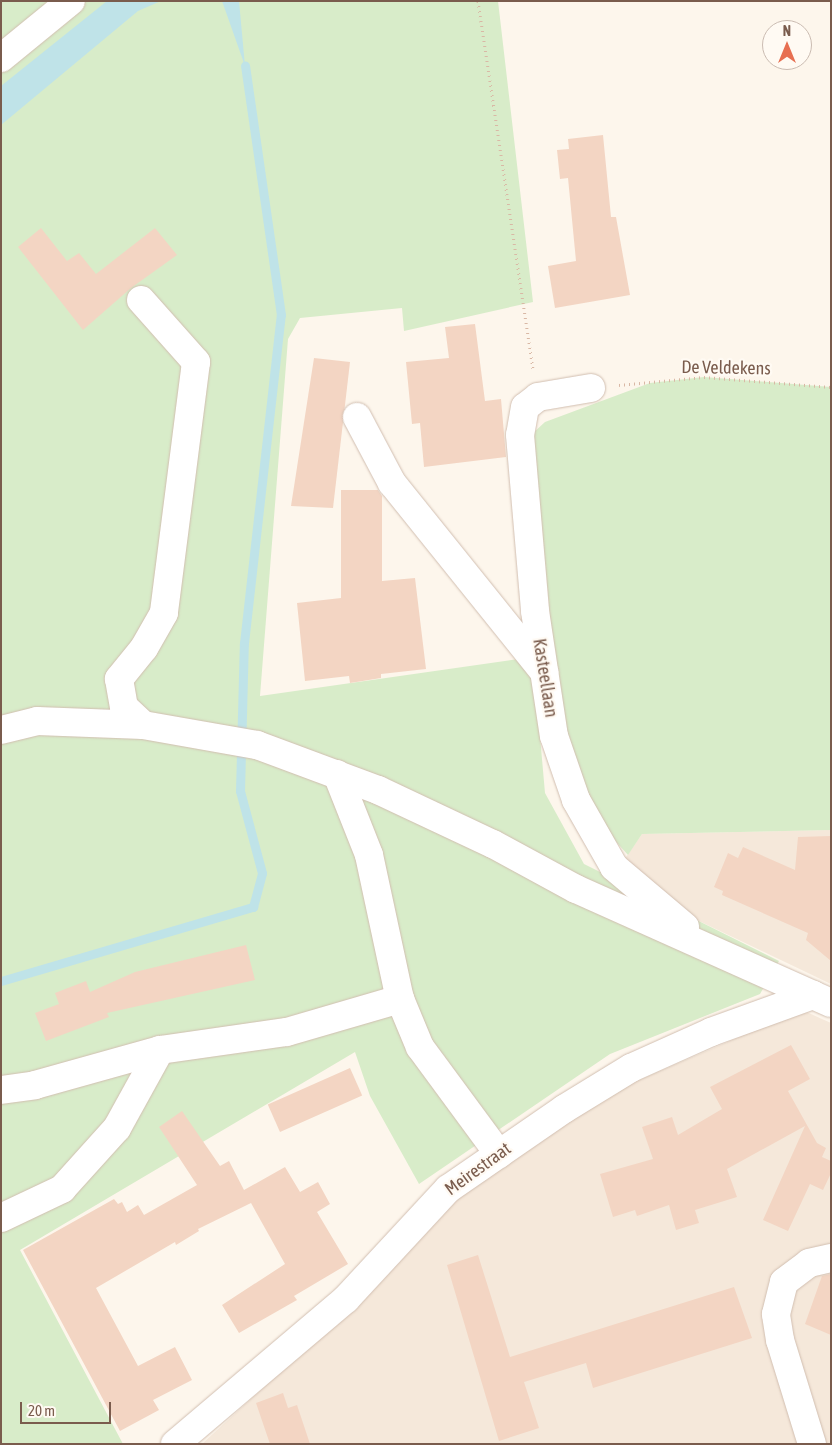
<!DOCTYPE html>
<style>
body{margin:0}
#map{position:relative;width:832px;height:1445px;overflow:hidden;background:#fdf6ec;font-family:"Asap Condensed",sans-serif}
div>[style]{position:absolute}
[style*='--x']{left:calc(var(--x)*1px);top:calc(var(--y)*1px);width:calc(var(--w)*1px);rotate:calc(var(--a)*1deg)}
.residential>*{inset:0;background:#f5e8da}
.green>*{inset:0;background:#d8ecc9}
.water>*{inset:0;background:#bfe3e8}
.stream>*{height:9px;margin:-4.5px;padding:0 4.5px;transform-origin:4.5px;border-radius:4.5px;background:#bfe3e8}
.building>*{inset:0;background:#f3d5c3;transform-origin:0 0}
.path>*{height:3px;margin-top:-1.5px;transform-origin:0;background:repeating-linear-gradient(90deg,#d9b8a5 0 1px,transparent 0 5px)}
.roads{filter:drop-shadow(0 0 1px #d1beb0) drop-shadow(0 0 1px #d1beb0)}
.minor>*{height:28px;margin:-14px;padding:0 14px;transform-origin:14px;border-radius:14px;background:#fff}
span{translate:-50% -50%;white-space:nowrap;text-align:center;line-height:1.15;-webkit-text-stroke:4.5px #fffaf3;paint-order:stroke}
.street-label{font-size:18px;color:#7a5c4d}
.frame{position:absolute;inset:0;border:2px solid #7a5c4d;pointer-events:none}
.north{position:absolute;left:762px;top:20px;width:50px;height:50px;box-sizing:border-box;background:#fffaf3;border:1px solid #cabbb1;border-radius:50%;rotate:0deg;font-size:14px;font-weight:700;line-height:20px;text-align:center;color:#7a5c4d}
.north::after{content:'';display:block;margin:auto;width:18px;height:22px;background:#e76f51;clip-path:polygon(50% 0,100% 100%,50% 72%,0 100%)}
.scale{position:absolute;left:20px;top:1402px;width:91px;height:22px;box-sizing:border-box;border:2px solid #7a5c4d;border-top:0;padding-left:6px;font-size:15px;line-height:18px;white-space:nowrap;color:#7a5c4d;-webkit-text-stroke:4px #fffaf3;paint-order:stroke}
</style>
<div id="map">
<div class="residential">
<div style="clip-path:polygon(831px 830px,831px 984px,611px 879px,642px 834px)"></div>
<div style="clip-path:polygon(802px 1010px,831px 1023px,831px 1444px,202px 1444px,378px 1282px,457px 1196px,616px 1090px)"></div>
</div>
<div class="green">
<div style="clip-path:polygon(1px 1px,498px 1px,533px 302px,404px 331px,402px 308px,300px 318px,288px 339px,260px 696px,533px 657px,545px 793px,584px 864px,779px 961px,760px 994px,610px 1054px,419px 1184px,370px 1096px,355px 1052px,20px 1250px,123px 1444px,1px 1444px)"></div>
<div style="clip-path:polygon(704px 377px,831px 387px,831px 830px,642px 834px,628px 855px,600px 824px,575px 763px,557px 693px,533px 433px,545px 422px,650px 383px)"></div>
</div>
<div class="water">
<div style="clip-path:polygon(107px 1px,161px 1px,138px 11px,1px 125px,1px 86px)"></div>
<div style="clip-path:polygon(222px 1px,239px 1px,245px 66px)"></div>
</div>
<div class="stream">
<div style="--x:1;--y:981;--w:263;--a:-16.4"></div>
<div style="--x:253;--y:907;--w:35;--a:-75"></div>
<div style="--x:262;--y:873;--w:85;--a:-105"></div>
<div style="--x:240;--y:791;--w:148;--a:-88.5"></div>
<div style="--x:244;--y:643;--w:330;--a:-83.6"></div>
<div style="--x:281;--y:315;--w:252;--a:-98.2"></div>
</div>
<div class="building">
<div style="clip-path:polygon(603px 135px,611px 217px,616px 217px,630px 295px,555px 308px,548px 266px,576px 261px,568px 178px,560px 179px,557px 150px,569px 149px,568px 139px)"></div>
<div style="clip-path:polygon(41px 228px,67px 261px,79px 253px,96px 274px,155px 228px,177px 255px,131px 288px,83px 330px,18px 247px)"></div>
<div style="clip-path:polygon(475px 324px,485px 401px,501px 399px,506px 457px,424px 467px,420px 423px,412px 424px,406px 362px,449px 358px,445px 327px)"></div>
<div style="clip-path:polygon(314px 358px,350px 362px,333px 508px,291px 506px)"></div>
<div style="clip-path:polygon(341px 490px,378px 490px,382px 496px,382px 581px,415px 578px,426px 669px,381px 674px,381px 678px,350px 683px,349px 676px,305px 681px,297px 603px,341px 598px)"></div>
<div style="clip-path:polygon(831px 836px,831px 961px,806px 940px,808px 933px,722px 895px,723px 891px,714px 887px,728px 853px,738px 858px,743px 847px,795px 870px,798px 837px)"></div>
<div style="clip-path:polygon(246px 945px,255px 980px,107px 1013px,109px 1017px,46px 1041px,35px 1013px,59px 1004px,55px 993px,86px 981px,90px 992px,135px 972px)"></div>
<div style="clip-path:polygon(791px 1045px,810px 1079px,788px 1091px,817px 1143px,826px 1148px,822px 1157px,831px 1161px,831px 1173px,823px 1190px,810px 1184px,788px 1231px,763px 1220px,805px 1126px,727px 1169px,737px 1197px,695px 1210px,699px 1223px,676px 1230px,669px 1205px,637px 1216px,635px 1210px,613px 1217px,600px 1174px,653px 1159px,642px 1127px,672px 1117px,678px 1135px,722px 1109px,710px 1087px)"></div>
<div style="left:350px;top:1068px;width:30px;height:90px;rotate:66deg"></div>
<div style="clip-path:polygon(182px 1111px,220px 1166px,229px 1161px,244px 1190px,285px 1167px,300px 1192px,318px 1182px,330px 1204px,317px 1212px,348px 1264px,294px 1296px,297px 1300px,239px 1333px,222px 1305px,285px 1264px,251px 1203px,198px 1229px,199px 1231px,176px 1245px,175px 1242px,96px 1288px,138px 1366px,175px 1347px,192px 1380px,153px 1400px,159px 1410px,120px 1431px,23px 1250px,114px 1199px,118px 1204px,122px 1202px,127px 1212px,138px 1205px,144px 1215px,197px 1185px,159px 1127px)"></div>
<div style="clip-path:polygon(478px 1255px,510px 1357px,734px 1287px,752px 1338px,593px 1388px,586px 1363px,524px 1382px,539px 1428px,499px 1441px,447px 1265px)"></div>
<div style="clip-path:polygon(831px 1274px,831px 1335px,805px 1324px,822px 1276px)"></div>
<div style="clip-path:polygon(283px 1393px,288px 1408px,297px 1405px,310px 1444px,270px 1444px,256px 1403px)"></div>
</div>
<div class="path">
<div style="--x:478;--y:1;--w:372;--a:81.5"></div>
<div style="--x:619;--y:385;--w:85;--a:-5.4"></div>
<div style="--x:704;--y:377;--w:127;--a:4.5"></div>
</div>
<div class="roads">
<div class="minor">
<div style="--x:1;--y:58;--w:90;--a:-39.2"></div>
<div style="--x:141;--y:300;--w:83;--a:48.4"></div>
<div style="--x:196;--y:362;--w:253;--a:97.3"></div>
<div style="--x:164;--y:613;--w:40;--a:119.7"></div>
<div style="--x:144;--y:648;--w:40;--a:129"></div>
<div style="--x:119;--y:679;--w:28;--a:80"></div>
<div style="--x:124;--y:707;--w:26;--a:43"></div>
<div style="--x:591;--y:388;--w:54;--a:170.4"></div>
<div style="--x:538;--y:397;--w:16;--a:142"></div>
<div style="--x:525;--y:407;--w:28;--a:100"></div>
<div style="--x:520;--y:435;--w:177;--a:85.1"></div>
<div style="--x:535;--y:611;--w:126;--a:81.4"></div>
<div style="--x:554;--y:736;--w:68;--a:71"></div>
<div style="--x:576;--y:800;--w:77;--a:60.4"></div>
<div style="--x:614;--y:867;--w:93;--a:40.2"></div>
<div style="--x:357;--y:417;--w:75;--a:62.1"></div>
<div style="--x:392;--y:483;--w:243;--a:51.2"></div>
<div style="--x:1;--y:730;--w:37;--a:-14"></div>
<div style="--x:37;--y:721;--w:106;--a:2.2"></div>
<div style="--x:143;--y:725;--w:116;--a:10"></div>
<div style="--x:257;--y:745;--w:129;--a:20.4"></div>
<div style="--x:378;--y:790;--w:127;--a:25.2"></div>
<div style="--x:493;--y:844;--w:94;--a:28.5"></div>
<div style="--x:576;--y:889;--w:279;--a:24.1"></div>
<div style="--x:337;--y:774;--w:87;--a:68.4"></div>
<div style="--x:369;--y:855;--w:147;--a:77.9"></div>
<div style="--x:400;--y:999;--w:52;--a:67.4"></div>
<div style="--x:420;--y:1047;--w:133;--a:53.6"></div>
<div style="--x:1;--y:1090;--w:34;--a:-8"></div>
<div style="--x:35;--y:1085;--w:130;--a:-15.6"></div>
<div style="--x:160;--y:1050;--w:128;--a:-8.1"></div>
<div style="--x:287;--y:1032;--w:118;--a:-16.3"></div>
<div style="--x:1;--y:1218;--w:68;--a:-25.4"></div>
<div style="--x:62;--y:1189;--w:82;--a:-48"></div>
<div style="--x:117;--y:1128;--w:89;--a:-61.1"></div>
<div style="--x:175;--y:1444;--w:224;--a:-40.3"></div>
<div style="--x:346;--y:1299;--w:150;--a:-47.2"></div>
<div style="--x:448;--y:1189;--w:141;--a:-34.6"></div>
<div style="--x:564;--y:1109;--w:79;--a:-31.5"></div>
<div style="--x:631;--y:1068;--w:88;--a:-24.2"></div>
<div style="--x:711;--y:1032;--w:109;--a:-19.9"></div>
<div style="--x:812;--y:1444;--w:109;--a:-107.1"></div>
<div style="--x:780;--y:1340;--w:26;--a:-99"></div>
<div style="--x:776;--y:1314;--w:33;--a:-76"></div>
<div style="--x:784;--y:1282;--w:31;--a:-37"></div>
<div style="--x:809;--y:1263;--w:23;--a:-13"></div>
</div>
</div>
<div class="street-label">
<span style="left:726px;top:368px;rotate:1deg">De Veldekens</span>
<span style="left:545px;top:678px;rotate:81deg">Kasteellaan</span>
<span style="left:478px;top:1169px;rotate:-36deg">Meirestraat</span>
</div>
<div class="frame"></div>
<div class="north">N</div>
<div class="scale">20 m</div>
</div>
